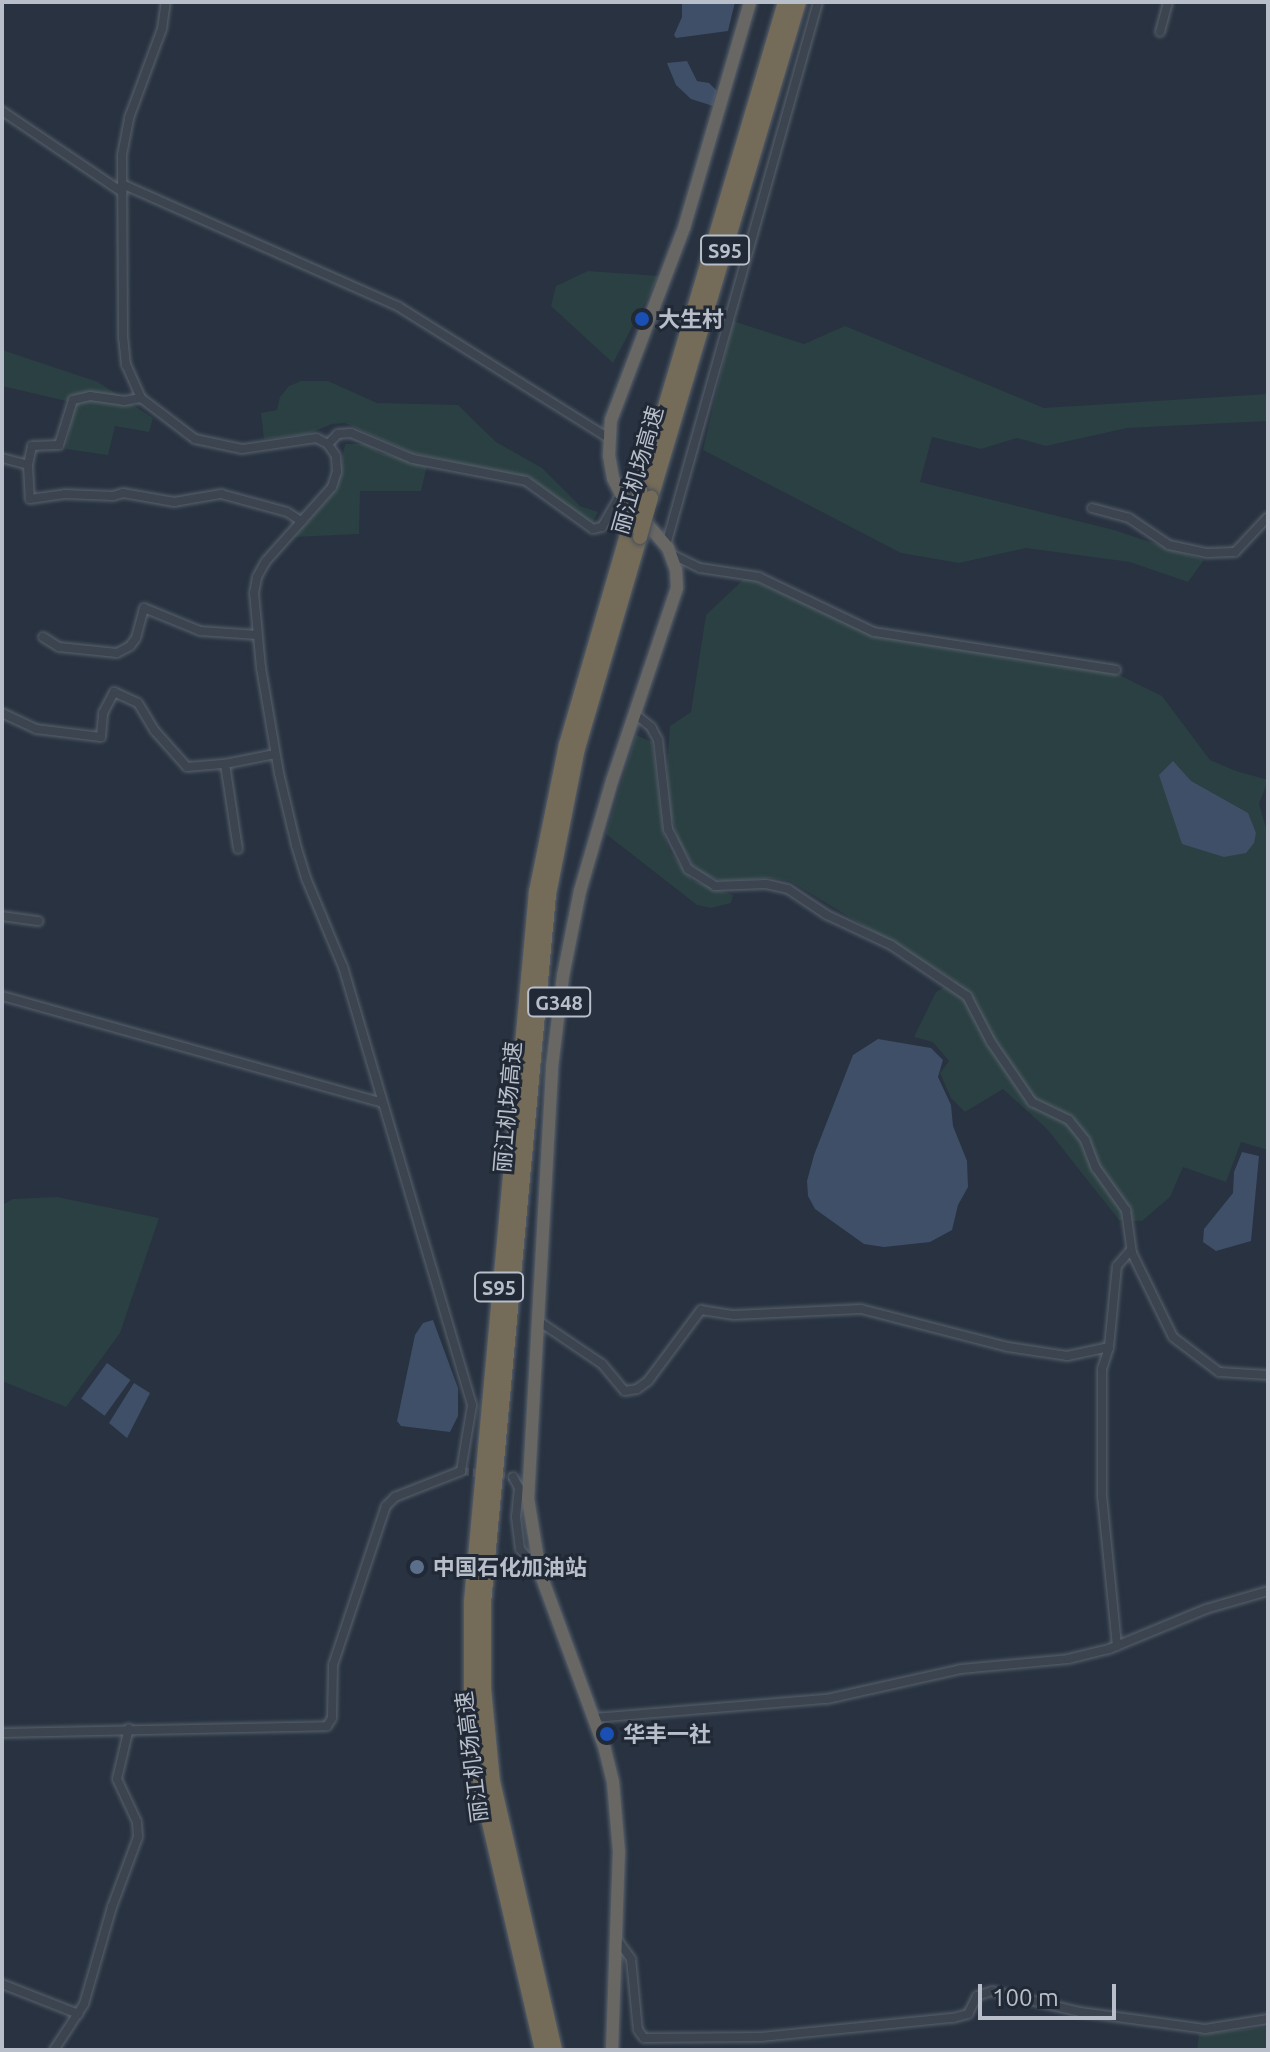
<!DOCTYPE html>
<meta charset="utf-8">
<style>
body{margin:0}
#map{position:relative;width:1270px;height:2052px;overflow:hidden;background:#283240;font-family:Ubuntu,"Noto Sans SC",sans-serif}
div>[style]{position:absolute}
[style*='--x']{left:calc(var(--x)*1px);top:calc(var(--y)*1px);width:calc(var(--w)*1px);rotate:calc(var(--a)*1deg)}
.green>*{inset:0;background:#2b4042}
.water>*{inset:0;background:#3f4f68;transform-origin:0 0}
.minor-tunnel>*{height:8px;margin-top:-4px;transform-origin:0;background:repeating-linear-gradient(90deg,#3e4755 0 8px,transparent 0 12px)}
.roads{filter:drop-shadow(0 0 2px #59626d) drop-shadow(0 0 2px #59626d)}
.minor>*{height:8px;margin:-4px;padding:0 4px;transform-origin:4px;border-radius:4px;background:#3c4450}
.trunk>*{height:12px;margin:-6px;padding:0 6px;transform-origin:6px;border-radius:6px;background:#686764}
.motorway>*{height:14px;margin:-7px;padding:0 7px;transform-origin:7px;border-radius:7px;background:#756b59}
.bridges{filter:drop-shadow(0 0 2px #464f5a) drop-shadow(0 0 2px #464f5a)}
.motorway-bridge>*{height:14px;margin:-7px;padding:0 7px;transform-origin:7px;border-radius:7px;background:#756b59}
.dots>*{width:22px;height:22px;translate:-50% -50%;box-sizing:border-box;border:4px solid #202935;border-radius:50%}
span{translate:-50% -50%;white-space:nowrap;text-align:center;line-height:1.15;-webkit-text-stroke:6px #202935;paint-order:stroke}
.shield-label span{padding:2px 6px;background:#202935;border:2px solid;border-radius:6px;-webkit-text-stroke-width:0}
.shield-label{font-size:20px;color:#b8bfca;font-weight:700}
.poi-label{font-size:22px;color:#b8bfca;font-weight:700}
.left{translate:0 -50%;text-align:left}
.street-label{font-size:22px;color:#b8bfca}
.frame{position:absolute;inset:0;border:4px solid #b8bfca;pointer-events:none}
.scale{position:absolute;left:978px;top:1984px;width:138px;height:36px;box-sizing:border-box;border:4px solid #b8bfca;border-top:0;padding-left:10px;font-size:24px;line-height:28px;white-space:nowrap;color:#b8bfca;-webkit-text-stroke:6px #202935;paint-order:stroke}
</style>
<div id="map">
<div class="green">
<div style="clip-path:polygon(588px 271px,659px 276px,613px 363px,551px 306px,556px 286px)"></div>
<div style="clip-path:polygon(733px 321px,804px 344px,845px 326px,1044px 408px,1268px 394px,1268px 421px,1127px 428px,1046px 446px,1017px 438px,981px 449px,932px 437px,920px 482px,1114px 530px,1204px 560px,1188px 582px,1130px 562px,1026px 548px,959px 563px,901px 553px,703px 450px)"></div>
<div style="clip-path:polygon(2px 350px,98px 382px,153px 418px,149px 432px,115px 426px,108px 455px,66px 449px,75px 403px,2px 386px)"></div>
<div style="clip-path:polygon(301px 381px,328px 381px,377px 403px,458px 405px,496px 442px,542px 468px,580px 506px,598px 512px,592px 523px,586px 521px,532px 479px,413px 453px,345px 423px,332px 424px,307px 434px,264px 439px,261px 413px,277px 410px,280px 397px,289px 386px)"></div>
<div style="clip-path:polygon(345px 444px,367px 444px,380px 453px,427px 465px,421px 491px,360px 491px,359px 534px,294px 537px,337px 489px)"></div>
<div style="clip-path:polygon(746px 577px,873px 634px,1115px 673px,1162px 696px,1210px 760px,1236px 771px,1268px 780px,1259px 804px,1268px 834px,1268px 1150px,1241px 1142px,1226px 1182px,1183px 1167px,1170px 1197px,1142px 1221px,1119px 1220px,1047px 1129px,1003px 1089px,965px 1112px,951px 1098px,940px 1073px,949px 1061px,933px 1042px,914px 1037px,936px 992px,955px 981px,790px 881px,769px 878px,722px 881px,703px 874px,693px 865px,679px 842px,670px 811px,667px 766px,670px 726px,691px 712px,706px 615px)"></div>
<div style="clip-path:polygon(636px 735px,652px 742px,664px 835px,670px 852px,693px 881px,733px 895px,731px 903px,711px 908px,697px 905px,606px 834px)"></div>
<div style="clip-path:polygon(57px 1197px,159px 1218px,120px 1333px,66px 1407px,2px 1381px,2px 1205px,13px 1199px)"></div>
<div style="clip-path:polygon(1268px 2027px,1268px 2050px,1197px 2050px,1199px 2034px)"></div>
</div>
<div class="water">
<div style="clip-path:polygon(735px 2px,728px 31px,676px 38px,674px 35px,682px 17px,682px 3px)"></div>
<div style="clip-path:polygon(687px 61px,697px 81px,709px 83px,717px 91px,713px 106px,691px 99px,676px 85px,667px 63px)"></div>
<div style="clip-path:polygon(1173px 761px,1191px 781px,1248px 813px,1256px 833px,1254px 843px,1246px 853px,1224px 857px,1182px 844px,1159px 775px)"></div>
<div style="clip-path:polygon(878px 1039px,931px 1048px,943px 1060px,938px 1077px,951px 1105px,953px 1126px,967px 1161px,968px 1187px,958px 1205px,952px 1230px,930px 1242px,884px 1247px,864px 1244px,815px 1209px,808px 1196px,807px 1181px,814px 1155px,853px 1055px)"></div>
<div style="clip-path:polygon(1242px 1152px,1259px 1156px,1251px 1241px,1216px 1251px,1203px 1242px,1204px 1229px,1233px 1193px,1234px 1172px)"></div>
<div style="clip-path:polygon(433px 1320px,458px 1388px,458px 1416px,450px 1432px,401px 1426px,397px 1421px,415px 1335px,423px 1323px)"></div>
<div style="left:107px;top:1363px;width:29px;height:44px;rotate:36deg"></div>
<div style="clip-path:polygon(134px 1383px,150px 1393px,127px 1438px,109px 1423px)"></div>
</div>
<div class="minor-tunnel">
<div style="--x:461;--y:1471;--w:52;--a:6.6"></div>
</div>
<div class="roads">
<div class="minor">
<div style="--x:1160;--y:32;--w:31;--a:-75"></div>
<div style="--x:2;--y:111;--w:145;--a:34"></div>
<div style="--x:122;--y:184;--w:303;--a:23.9"></div>
<div style="--x:399;--y:307;--w:248;--a:32"></div>
<div style="--x:328;--y:444;--w:14;--a:-45"></div>
<div style="--x:338;--y:434;--w:13;--a:-4"></div>
<div style="--x:351;--y:433;--w:67;--a:22.8"></div>
<div style="--x:413;--y:459;--w:115;--a:11"></div>
<div style="--x:526;--y:481;--w:82;--a:35.6"></div>
<div style="--x:593;--y:529;--w:9;--a:-13"></div>
<div style="--x:602;--y:527;--w:38;--a:-60"></div>
<div style="--x:2;--y:458;--w:27;--a:15"></div>
<div style="--x:28;--y:465;--w:19;--a:-78"></div>
<div style="--x:32;--y:446;--w:27;--a:-2"></div>
<div style="--x:59;--y:445;--w:47;--a:-72.7"></div>
<div style="--x:73;--y:400;--w:17;--a:-13"></div>
<div style="--x:90;--y:396;--w:34;--a:8"></div>
<div style="--x:124;--y:401;--w:17;--a:-10"></div>
<div style="--x:28;--y:465;--w:34;--a:87"></div>
<div style="--x:30;--y:499;--w:35;--a:-8"></div>
<div style="--x:65;--y:494;--w:48;--a:2.4"></div>
<div style="--x:113;--y:496;--w:10;--a:-17"></div>
<div style="--x:123;--y:493;--w:52;--a:10"></div>
<div style="--x:174;--y:502;--w:48;--a:-9.7"></div>
<div style="--x:221;--y:494;--w:68;--a:15.3"></div>
<div style="--x:287;--y:512;--w:17;--a:33"></div>
<div style="--x:1092;--y:508;--w:38;--a:15"></div>
<div style="--x:1129;--y:518;--w:48;--a:34"></div>
<div style="--x:1169;--y:545;--w:39;--a:12"></div>
<div style="--x:1207;--y:553;--w:28;--a:-2"></div>
<div style="--x:1235;--y:552;--w:48;--a:-46.7"></div>
<div style="--x:666;--y:545;--w:564;--a:-74.36"></div>
<div style="--x:671;--y:554;--w:32;--a:26"></div>
<div style="--x:700;--y:568;--w:60;--a:8.7"></div>
<div style="--x:759;--y:577;--w:127;--a:25.6"></div>
<div style="--x:874;--y:632;--w:245;--a:8.9"></div>
<div style="--x:43;--y:637;--w:19;--a:32"></div>
<div style="--x:59;--y:647;--w:58;--a:5.9"></div>
<div style="--x:117;--y:653;--w:15;--a:-28"></div>
<div style="--x:130;--y:646;--w:10;--a:-53"></div>
<div style="--x:136;--y:638;--w:31;--a:-75"></div>
<div style="--x:144;--y:608;--w:61;--a:22.3"></div>
<div style="--x:200;--y:631;--w:57;--a:4"></div>
<div style="--x:2;--y:713;--w:38;--a:25"></div>
<div style="--x:36;--y:729;--w:65;--a:7"></div>
<div style="--x:101;--y:737;--w:24;--a:-85"></div>
<div style="--x:103;--y:713;--w:24;--a:-62"></div>
<div style="--x:114;--y:692;--w:26;--a:25"></div>
<div style="--x:138;--y:703;--w:33;--a:59"></div>
<div style="--x:155;--y:731;--w:48;--a:48.4"></div>
<div style="--x:187;--y:767;--w:38;--a:-5"></div>
<div style="--x:225;--y:764;--w:51;--a:-11.3"></div>
<div style="--x:635;--y:714;--w:21;--a:39"></div>
<div style="--x:651;--y:727;--w:15;--a:62"></div>
<div style="--x:658;--y:740;--w:90;--a:83.6"></div>
<div style="--x:668;--y:829;--w:45;--a:63.4"></div>
<div style="--x:688;--y:869;--w:32;--a:32"></div>
<div style="--x:715;--y:886;--w:51;--a:-2.2"></div>
<div style="--x:766;--y:884;--w:23;--a:13"></div>
<div style="--x:788;--y:889;--w:47;--a:33.7"></div>
<div style="--x:827;--y:915;--w:71;--a:25.1"></div>
<div style="--x:891;--y:945;--w:92;--a:33.9"></div>
<div style="--x:967;--y:996;--w:52;--a:62.4"></div>
<div style="--x:991;--y:1042;--w:73;--a:55.7"></div>
<div style="--x:1032;--y:1102;--w:41;--a:25.9"></div>
<div style="--x:1069;--y:1120;--w:26;--a:51"></div>
<div style="--x:1085;--y:1140;--w:30;--a:69"></div>
<div style="--x:1096;--y:1168;--w:52;--a:54.5"></div>
<div style="--x:1126;--y:1210;--w:43;--a:82.1"></div>
<div style="--x:1132;--y:1253;--w:93;--a:64"></div>
<div style="--x:1173;--y:1337;--w:58;--a:37.3"></div>
<div style="--x:1219;--y:1372;--w:49;--a:3.5"></div>
<div style="--x:225;--y:764;--w:86;--a:81.3"></div>
<div style="--x:2;--y:916;--w:37;--a:8"></div>
<div style="--x:2;--y:996;--w:395;--a:15.7"></div>
<div style="--x:537;--y:1320;--w:78;--a:34.1"></div>
<div style="--x:602;--y:1364;--w:35;--a:50"></div>
<div style="--x:625;--y:1391;--w:12;--a:-9"></div>
<div style="--x:637;--y:1389;--w:14;--a:-36"></div>
<div style="--x:648;--y:1381;--w:89;--a:-53.3"></div>
<div style="--x:701;--y:1310;--w:33;--a:9"></div>
<div style="--x:734;--y:1315;--w:127;--a:-2.7"></div>
<div style="--x:861;--y:1309;--w:152;--a:14.5"></div>
<div style="--x:1008;--y:1347;--w:60;--a:8.7"></div>
<div style="--x:1067;--y:1356;--w:43;--a:-12.1"></div>
<div style="--x:513;--y:1477;--w:13;--a:61"></div>
<div style="--x:519;--y:1488;--w:29;--a:96"></div>
<div style="--x:516;--y:1517;--w:32;--a:83"></div>
<div style="--x:520;--y:1549;--w:30;--a:49"></div>
<div style="--x:1117;--y:1646;--w:150;--a:-95.7"></div>
<div style="--x:1102;--y:1497;--w:128;--a:-90"></div>
<div style="--x:1102;--y:1369;--w:23;--a:-72"></div>
<div style="--x:1109;--y:1347;--w:81;--a:-84.4"></div>
<div style="--x:1117;--y:1266;--w:21;--a:-49"></div>
<div style="--x:594;--y:1718;--w:234;--a:-4.7"></div>
<div style="--x:827;--y:1699;--w:137;--a:-12.6"></div>
<div style="--x:961;--y:1669;--w:107;--a:-5.3"></div>
<div style="--x:1068;--y:1659;--w:42;--a:-13.7"></div>
<div style="--x:1109;--y:1649;--w:105;--a:-22.4"></div>
<div style="--x:1206;--y:1609;--w:65;--a:-16.2"></div>
<div style="--x:2;--y:1733;--w:325;--a:-1.2"></div>
<div style="--x:327;--y:1726;--w:9;--a:-58"></div>
<div style="--x:332;--y:1718;--w:53;--a:-88.9"></div>
<div style="--x:333;--y:1665;--w:168;--a:-71.6"></div>
<div style="--x:386;--y:1506;--w:13;--a:-45"></div>
<div style="--x:395;--y:1497;--w:71;--a:-21.5"></div>
<div style="--x:461;--y:1471;--w:67;--a:-80.5"></div>
<div style="--x:472;--y:1405;--w:457;--a:-106.4"></div>
<div style="--x:343;--y:967;--w:96;--a:-112.6"></div>
<div style="--x:306;--y:878;--w:34;--a:-107"></div>
<div style="--x:296;--y:845;--w:74;--a:-103.3"></div>
<div style="--x:279;--y:773;--w:107;--a:-99.7"></div>
<div style="--x:261;--y:668;--w:75;--a:-95.3"></div>
<div style="--x:254;--y:593;--w:16;--a:-79"></div>
<div style="--x:257;--y:577;--w:18;--a:-61"></div>
<div style="--x:266;--y:561;--w:99;--a:-48.3"></div>
<div style="--x:332;--y:487;--w:16;--a:-72"></div>
<div style="--x:337;--y:472;--w:16;--a:-94"></div>
<div style="--x:336;--y:456;--w:14;--a:-124"></div>
<div style="--x:328;--y:444;--w:13;--a:-153"></div>
<div style="--x:316;--y:438;--w:75;--a:171.5"></div>
<div style="--x:242;--y:449;--w:48;--a:-168"></div>
<div style="--x:195;--y:439;--w:68;--a:-142.8"></div>
<div style="--x:141;--y:398;--w:36;--a:-114"></div>
<div style="--x:126;--y:365;--w:27;--a:-96"></div>
<div style="--x:123;--y:338;--w:183;--a:-90.3"></div>
<div style="--x:122;--y:155;--w:38;--a:-79"></div>
<div style="--x:129;--y:118;--w:95;--a:-69.7"></div>
<div style="--x:162;--y:29;--w:27;--a:-82"></div>
<div style="--x:616;--y:1938;--w:26;--a:54"></div>
<div style="--x:631;--y:1959;--w:71;--a:84.4"></div>
<div style="--x:638;--y:2030;--w:10;--a:53"></div>
<div style="--x:644;--y:2038;--w:117;--a:-0.5"></div>
<div style="--x:761;--y:2037;--w:193;--a:-5.7"></div>
<div style="--x:953;--y:2018;--w:16;--a:-15"></div>
<div style="--x:968;--y:2014;--w:20;--a:-63"></div>
<div style="--x:977;--y:1996;--w:16;--a:-18"></div>
<div style="--x:992;--y:1991;--w:90;--a:13.4"></div>
<div style="--x:1080;--y:2012;--w:126;--a:7.7"></div>
<div style="--x:1205;--y:2029;--w:64;--a:-9"></div>
<div style="--x:2;--y:1984;--w:82;--a:21.5"></div>
<div style="--x:54;--y:2050;--w:55;--a:-56.9"></div>
<div style="--x:84;--y:2004;--w:101;--a:-73.9"></div>
<div style="--x:112;--y:1907;--w:75;--a:-69.6"></div>
<div style="--x:138;--y:1837;--w:15;--a:-94"></div>
<div style="--x:137;--y:1822;--w:47;--a:-114.9"></div>
<div style="--x:117;--y:1779;--w:52;--a:-76.8"></div>
</div>
<div class="trunk">
<div style="--x:612;--y:2050;--w:198;--a:-88"></div>
<div style="--x:619;--y:1852;--w:70;--a:-94.9"></div>
<div style="--x:613;--y:1782;--w:34;--a:-104"></div>
<div style="--x:605;--y:1749;--w:189;--a:-110.2"></div>
<div style="--x:540;--y:1572;--w:74;--a:-99.3"></div>
<div style="--x:528;--y:1499;--w:433;--a:-86.8"></div>
<div style="--x:552;--y:1067;--w:92;--a:-83.1"></div>
<div style="--x:563;--y:976;--w:87;--a:-78.7"></div>
<div style="--x:580;--y:891;--w:115;--a:-73.8"></div>
<div style="--x:612;--y:781;--w:204;--a:-71.4"></div>
<div style="--x:677;--y:588;--w:18;--a:-93"></div>
<div style="--x:676;--y:570;--w:23;--a:-110"></div>
<div style="--x:668;--y:548;--w:72;--a:-131"></div>
<div style="--x:621;--y:494;--w:18;--a:-117"></div>
<div style="--x:613;--y:478;--w:22;--a:-100"></div>
<div style="--x:609;--y:456;--w:36;--a:-87"></div>
<div style="--x:611;--y:420;--w:205;--a:-69.2"></div>
<div style="--x:684;--y:228;--w:235;--a:-73.7"></div>
</div>
<div class="motorway">
<div style="--x:640;--y:491;--w:510;--a:-73.48"></div>
<div style="--x:651;--y:498;--w:518;--a:-73.39"></div>
<div style="--x:542;--y:2050;--w:273;--a:-103.1"></div>
<div style="--x:480;--y:1784;--w:96;--a:-95.4"></div>
<div style="--x:471;--y:1688;--w:86;--a:-90"></div>
<div style="--x:471;--y:1602;--w:713;--a:-84.77"></div>
<div style="--x:536;--y:892;--w:150;--a:-78.5"></div>
<div style="--x:566;--y:745;--w:226;--a:-73.8"></div>
<div style="--x:555;--y:2050;--w:275;--a:-103"></div>
<div style="--x:493;--y:1782;--w:94;--a:-95.5"></div>
<div style="--x:484;--y:1688;--w:85;--a:-90"></div>
<div style="--x:484;--y:1603;--w:712;--a:-84.76"></div>
<div style="--x:549;--y:894;--w:149;--a:-78.8"></div>
<div style="--x:578;--y:748;--w:220;--a:-73.6"></div>
</div>
</div>
<div class="bridges">
<div class="motorway-bridge">
<div style="--x:629;--y:528;--w:39;--a:-73"></div>
<div style="--x:640;--y:537;--w:41;--a:-74.2"></div>
</div>
</div>
<div class="dots">
<div style="left:642px;top:319px;background:#1a4fb4"></div>
<div style="left:417px;top:1567px;background:#5c6f8a"></div>
<div style="left:607px;top:1734px;background:#1a4fb4"></div>
</div>
<div class="shield-label">
<span style="left:725px;top:250px">S95</span>
<span style="left:559px;top:1002px">G348</span>
<span style="left:499px;top:1287px">S95</span>
</div>
<div class="poi-label">
<span class="left" style="left:658px;top:319px">大生村</span>
<span class="left" style="left:433px;top:1567px">中国石化加油站</span>
<span class="left" style="left:623px;top:1734px">华丰一社</span>
</div>
<div class="street-label">
<span style="left:637px;top:470px;rotate:-74deg">丽江机场高速</span>
<span style="left:507px;top:1107px;rotate:-85deg">丽江机场高速</span>
<span style="left:471px;top:1757px;rotate:-97deg">丽江机场高速</span>
</div>
<div class="frame"></div>
<div class="scale">100 m</div>
</div>
